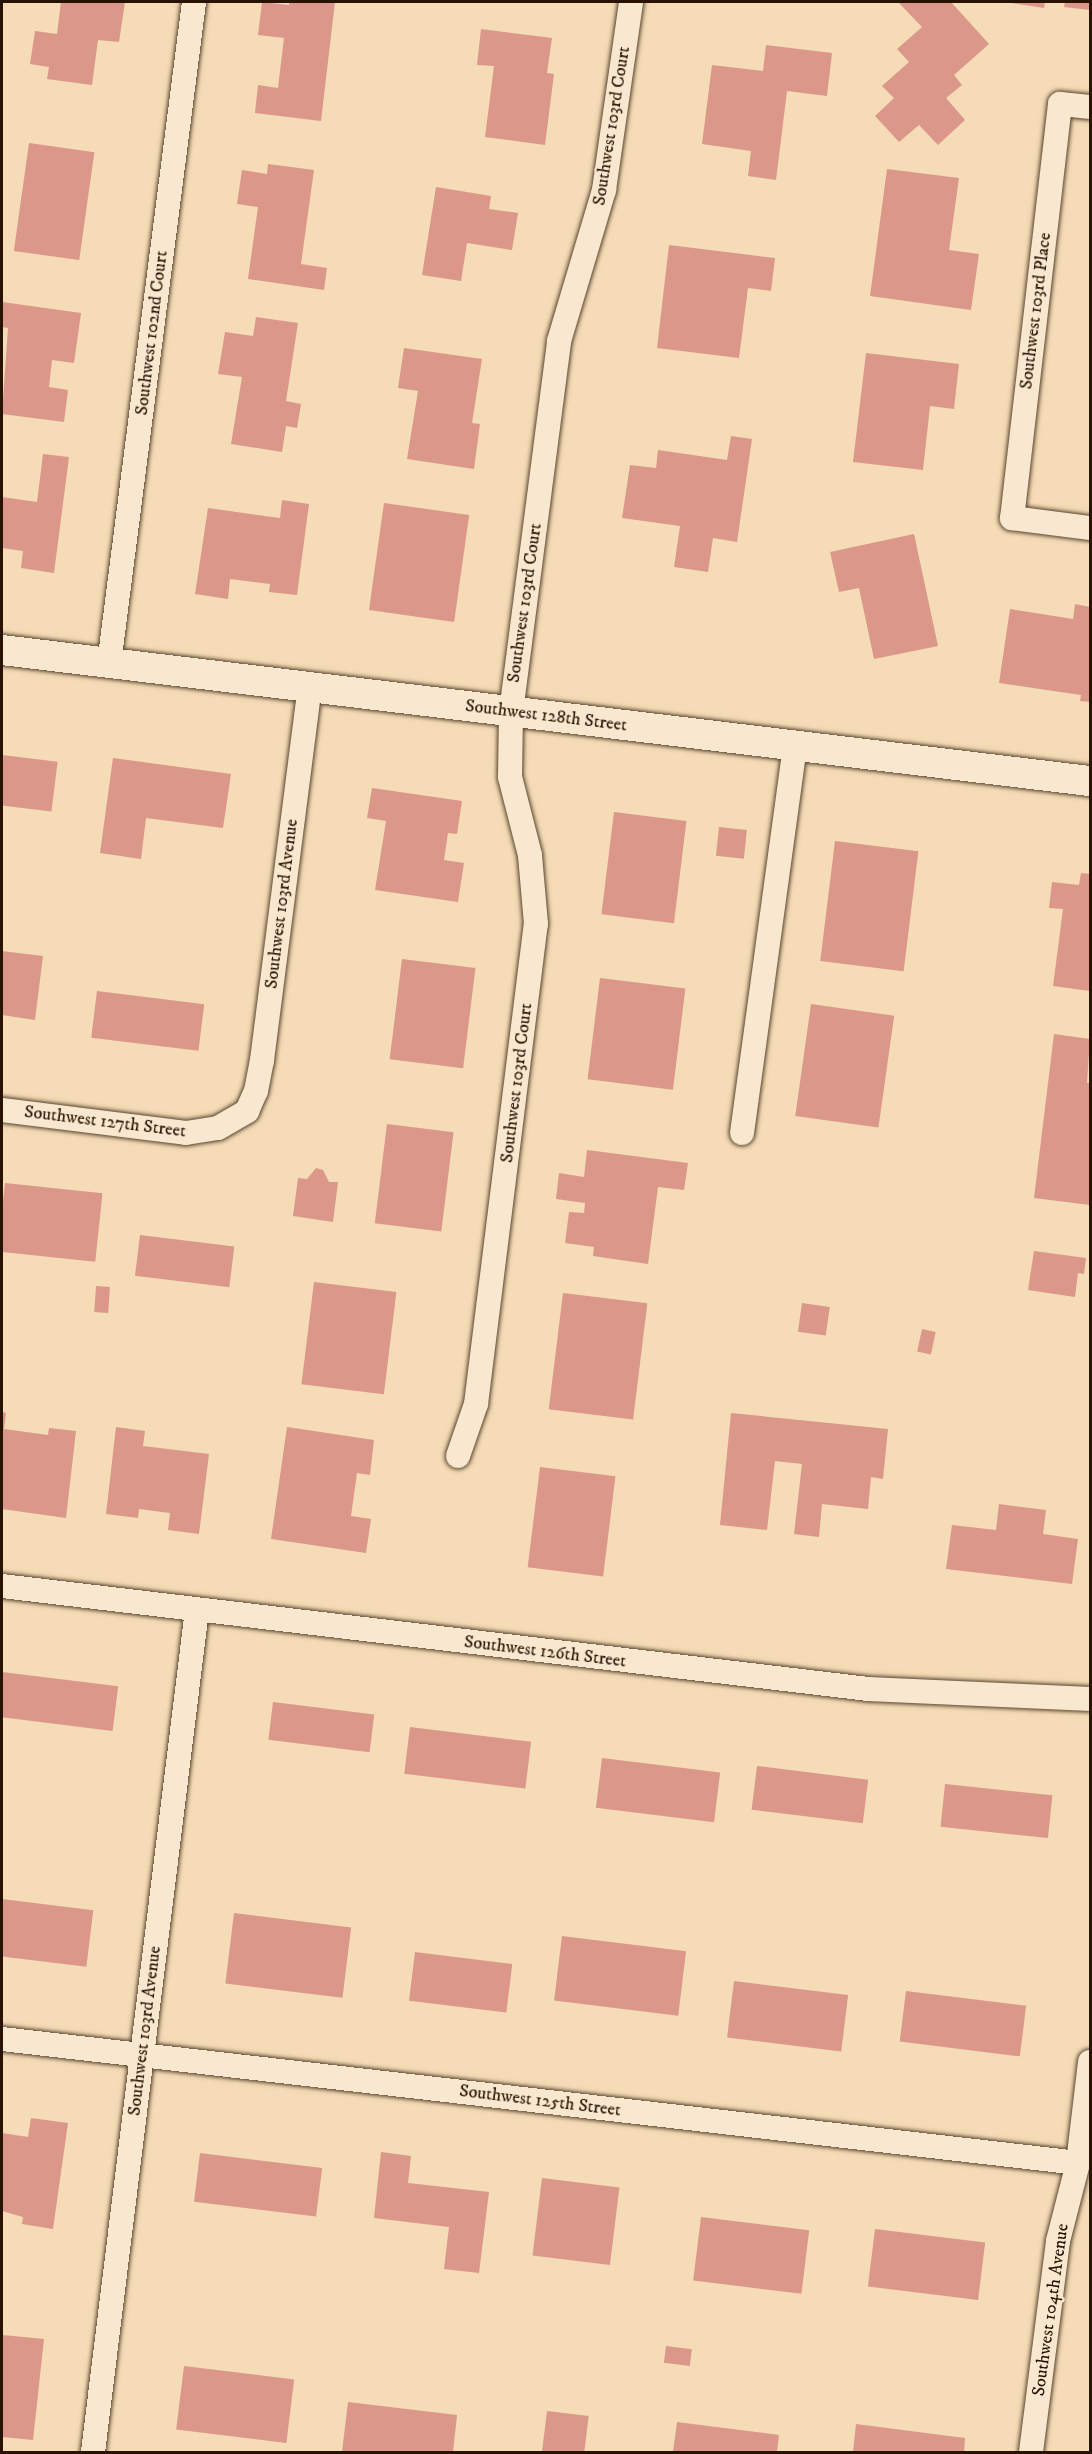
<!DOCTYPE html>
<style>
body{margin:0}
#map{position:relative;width:1092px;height:2454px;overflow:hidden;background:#f5dbb6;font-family:"IM FELL DW Pica",serif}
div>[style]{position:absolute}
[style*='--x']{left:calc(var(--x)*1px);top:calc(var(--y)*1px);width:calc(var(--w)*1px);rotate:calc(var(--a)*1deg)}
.building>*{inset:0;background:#db9789;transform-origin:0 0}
.roads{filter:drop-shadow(0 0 2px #5a452e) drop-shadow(0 0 2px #5a452e)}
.minor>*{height:24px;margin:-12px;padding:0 12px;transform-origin:12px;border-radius:12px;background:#f8e8d0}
.tertiary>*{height:30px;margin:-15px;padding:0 15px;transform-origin:15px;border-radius:15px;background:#f8e8d0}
span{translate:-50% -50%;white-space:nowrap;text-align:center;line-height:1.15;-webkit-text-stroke:4.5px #f8e8d0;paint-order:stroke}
.street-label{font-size:18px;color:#271300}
.frame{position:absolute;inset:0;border:3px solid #271300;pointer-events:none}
</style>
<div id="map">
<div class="building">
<div style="clip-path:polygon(61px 2px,125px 2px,119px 42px,98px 40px,92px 85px,47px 79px,49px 67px,30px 64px,35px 31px,57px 34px)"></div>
<div style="clip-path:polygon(262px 2px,289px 5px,289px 2px,335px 2px,321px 121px,255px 113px,258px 85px,278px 88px,284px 38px,258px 35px)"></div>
<div style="clip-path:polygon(898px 2px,951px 2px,989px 44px,954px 75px,962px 85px,946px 98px,965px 120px,938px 145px,919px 125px,899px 142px,875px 116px,894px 98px,882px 86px,909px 62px,897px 49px,922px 27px)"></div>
<div style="clip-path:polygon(1004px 2px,1045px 2px,1044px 8px)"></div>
<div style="clip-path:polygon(1065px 2px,1090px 2px,1090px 10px,1064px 7px)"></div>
<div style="clip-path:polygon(481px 29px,552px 38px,547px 73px,554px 74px,545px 145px,485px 137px,494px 66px,477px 65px)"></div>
<div style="clip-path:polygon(766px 45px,832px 53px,827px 96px,787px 91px,776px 180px,748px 176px,751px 151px,702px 144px,712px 65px,763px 71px)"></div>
<div style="left:29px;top:143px;width:66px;height:109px;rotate:8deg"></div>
<div style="clip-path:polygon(268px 164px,314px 170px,301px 264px,327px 268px,324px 290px,248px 279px,258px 207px,237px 204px,242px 170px,267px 174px)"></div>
<div style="clip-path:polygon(887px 169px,959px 178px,949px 250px,979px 254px,971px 310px,870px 296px)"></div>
<div style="clip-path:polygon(436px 187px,491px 196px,489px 209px,518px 213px,512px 250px,467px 243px,461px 281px,422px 275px)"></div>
<div style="clip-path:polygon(669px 245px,775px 258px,771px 291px,748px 288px,739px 358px,657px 348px)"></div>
<div style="clip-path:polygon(2px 302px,81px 313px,74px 363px,52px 360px,49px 387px,68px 390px,64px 422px,2px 414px,8px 328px,2px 327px)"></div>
<div style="clip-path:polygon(256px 317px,298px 323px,286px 401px,301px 404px,297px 428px,286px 426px,282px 452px,231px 444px,242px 377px,218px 374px,225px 332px,253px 336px)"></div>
<div style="clip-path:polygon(404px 348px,482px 359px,472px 423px,480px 424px,474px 469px,407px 459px,418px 391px,398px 388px)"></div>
<div style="clip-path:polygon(866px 353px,959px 364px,954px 409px,930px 406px,923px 470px,853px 462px)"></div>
<div style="clip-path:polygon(731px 436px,752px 439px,737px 542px,713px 538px,708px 572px,674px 567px,680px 526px,622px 518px,630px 465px,656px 468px,658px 450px,727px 460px)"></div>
<div style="clip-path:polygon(43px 454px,69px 457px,54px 573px,21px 568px,23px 551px,2px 548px,2px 497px,37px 502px)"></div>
<div style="clip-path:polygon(282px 500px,309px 504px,297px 595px,269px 592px,270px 584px,230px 579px,228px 599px,195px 594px,208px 508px,280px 518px)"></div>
<div style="left:384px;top:503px;width:86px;height:108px;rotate:8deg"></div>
<div style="clip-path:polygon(914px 534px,938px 646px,874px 659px,859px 588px,839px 592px,830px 552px)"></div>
<div style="clip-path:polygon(1075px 604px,1090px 607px,1090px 702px,1080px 701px,1081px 695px,999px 683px,1010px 609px,1073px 619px)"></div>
<div style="left:2px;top:755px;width:56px;height:50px;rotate:7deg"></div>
<div style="clip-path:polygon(113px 758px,231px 774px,223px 828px,146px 818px,141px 859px,100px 853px)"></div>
<div style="clip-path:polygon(372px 788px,462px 801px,457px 834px,448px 833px,444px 860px,464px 863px,458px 902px,375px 890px,386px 821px,367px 818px)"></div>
<div style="left:614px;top:812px;width:73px;height:103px;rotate:7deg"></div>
<div style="left:719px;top:827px;width:28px;height:29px;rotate:6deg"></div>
<div style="left:835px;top:841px;width:84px;height:121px;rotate:7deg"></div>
<div style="clip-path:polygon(1081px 873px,1090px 874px,1090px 991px,1053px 986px,1063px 909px,1049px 908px,1052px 882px,1079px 885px)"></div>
<div style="clip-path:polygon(2px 951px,43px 956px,35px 1020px,2px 1015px)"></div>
<div style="left:402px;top:959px;width:74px;height:101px;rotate:7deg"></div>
<div style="left:600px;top:978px;width:86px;height:102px;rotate:7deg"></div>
<div style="left:97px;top:991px;width:108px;height:47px;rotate:7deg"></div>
<div style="left:811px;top:1004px;width:84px;height:113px;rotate:8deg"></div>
<div style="clip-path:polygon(1054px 1034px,1090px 1039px,1087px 1083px,1090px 1083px,1090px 1205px,1034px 1198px)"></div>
<div style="left:387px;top:1124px;width:67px;height:100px;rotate:7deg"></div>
<div style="clip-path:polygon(587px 1150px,688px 1163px,684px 1190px,658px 1187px,648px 1264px,593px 1256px,594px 1247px,565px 1243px,569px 1212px,584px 1213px,585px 1203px,556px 1199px,559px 1173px,584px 1177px)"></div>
<div style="clip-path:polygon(316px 1168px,323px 1170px,329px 1182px,338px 1182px,333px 1222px,293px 1216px,298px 1178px,307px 1179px)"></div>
<div style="left:5px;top:1183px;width:98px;height:69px;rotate:6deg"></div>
<div style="left:140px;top:1235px;width:95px;height:41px;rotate:7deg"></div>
<div style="clip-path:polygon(1034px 1251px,1086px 1258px,1084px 1274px,1078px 1273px,1075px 1297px,1028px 1290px)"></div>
<div style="left:314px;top:1282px;width:83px;height:103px;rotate:7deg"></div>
<div style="left:96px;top:1286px;width:14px;height:26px;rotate:4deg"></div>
<div style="left:563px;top:1293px;width:85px;height:117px;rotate:7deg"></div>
<div style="left:802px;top:1303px;width:28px;height:29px;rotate:8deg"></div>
<div style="left:922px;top:1329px;width:14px;height:23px;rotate:12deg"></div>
<div style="clip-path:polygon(2px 1412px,6px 1413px,4px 1429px,48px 1435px,49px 1428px,76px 1431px,66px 1518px,2px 1509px)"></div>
<div style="clip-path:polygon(731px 1413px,888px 1429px,883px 1479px,871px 1477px,868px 1509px,822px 1504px,819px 1537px,794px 1534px,802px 1464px,775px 1461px,767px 1530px,720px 1525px)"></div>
<div style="clip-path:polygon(116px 1427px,145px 1431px,143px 1446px,209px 1454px,199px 1534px,168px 1530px,170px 1513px,139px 1509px,138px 1518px,106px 1514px)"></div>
<div style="clip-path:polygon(287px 1427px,374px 1440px,370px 1475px,357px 1473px,351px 1516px,371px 1519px,366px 1553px,271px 1539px)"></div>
<div style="left:540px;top:1467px;width:76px;height:101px;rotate:7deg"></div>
<div style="clip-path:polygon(999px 1504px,1046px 1510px,1043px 1534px,1078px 1539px,1072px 1584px,946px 1569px,952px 1525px,996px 1530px)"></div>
<div style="left:2px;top:1672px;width:117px;height:45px;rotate:7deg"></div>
<div style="left:273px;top:1702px;width:102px;height:38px;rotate:7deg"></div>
<div style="left:410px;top:1727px;width:122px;height:47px;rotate:7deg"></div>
<div style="left:602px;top:1758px;width:119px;height:50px;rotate:7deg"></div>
<div style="left:757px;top:1766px;width:112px;height:44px;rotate:7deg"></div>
<div style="left:945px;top:1784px;width:108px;height:43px;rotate:6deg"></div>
<div style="left:2px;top:1899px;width:92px;height:57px;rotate:7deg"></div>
<div style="left:234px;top:1913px;width:118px;height:71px;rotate:7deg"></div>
<div style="left:562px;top:1936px;width:125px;height:65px;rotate:7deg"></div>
<div style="left:415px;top:1952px;width:98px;height:49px;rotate:7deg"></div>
<div style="left:734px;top:1981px;width:115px;height:57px;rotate:7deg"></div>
<div style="left:906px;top:1991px;width:121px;height:51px;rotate:7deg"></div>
<div style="clip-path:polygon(31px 2118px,68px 2123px,53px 2229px,22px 2224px,23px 2217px,2px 2211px,2px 2133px,28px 2137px)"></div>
<div style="clip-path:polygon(381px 2152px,411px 2156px,408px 2183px,489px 2192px,479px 2273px,444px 2269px,449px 2227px,374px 2218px)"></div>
<div style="left:200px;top:2153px;width:123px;height:49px;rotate:7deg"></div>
<div style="left:542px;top:2178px;width:78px;height:78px;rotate:7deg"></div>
<div style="left:701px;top:2217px;width:109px;height:64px;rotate:7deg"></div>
<div style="left:875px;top:2229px;width:111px;height:58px;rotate:7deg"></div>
<div style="clip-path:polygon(3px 2335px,44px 2339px,33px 2440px,2px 2437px)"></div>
<div style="left:666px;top:2346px;width:26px;height:17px;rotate:7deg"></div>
<div style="left:184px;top:2366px;width:111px;height:64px;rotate:7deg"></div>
<div style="clip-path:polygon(348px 2402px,457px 2415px,453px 2452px,342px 2452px)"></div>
<div style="left:547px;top:2411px;width:42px;height:41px;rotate:7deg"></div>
<div style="clip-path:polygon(677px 2422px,779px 2435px,777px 2452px,673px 2452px)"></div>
<div style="clip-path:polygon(856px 2424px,965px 2438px,964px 2452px,853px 2452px)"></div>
</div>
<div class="roads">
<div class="minor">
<div style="--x:1090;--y:107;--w:30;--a:-174"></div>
<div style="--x:1060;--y:104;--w:417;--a:96.6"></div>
<div style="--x:1012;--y:518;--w:79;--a:7.3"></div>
<div style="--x:109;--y:664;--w:667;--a:-82.68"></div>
<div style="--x:2;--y:1110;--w:185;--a:7.1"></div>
<div style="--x:186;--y:1133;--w:32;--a:-9"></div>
<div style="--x:218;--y:1128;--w:34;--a:-30"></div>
<div style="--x:247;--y:1111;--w:22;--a:-66"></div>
<div style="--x:256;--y:1091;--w:32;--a:-79"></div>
<div style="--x:262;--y:1060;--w:376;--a:-82.7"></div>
<div style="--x:742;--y:1133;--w:391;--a:-82.2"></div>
<div style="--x:458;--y:1456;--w:55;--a:-70.9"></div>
<div style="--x:476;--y:1404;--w:484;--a:-82.9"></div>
<div style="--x:536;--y:924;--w:69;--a:-95"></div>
<div style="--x:530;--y:855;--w:81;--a:-104.4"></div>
<div style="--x:510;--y:777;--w:65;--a:-89.1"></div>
<div style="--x:511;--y:712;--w:374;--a:-82.6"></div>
<div style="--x:559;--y:341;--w:158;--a:-73.4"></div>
<div style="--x:604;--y:190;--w:190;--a:-81.8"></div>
<div style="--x:2;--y:1586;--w:873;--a:6.78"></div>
<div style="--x:869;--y:1689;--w:221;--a:2.6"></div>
<div style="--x:2;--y:2039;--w:1083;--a:6.57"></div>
<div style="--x:93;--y:2452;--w:848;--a:-82.96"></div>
<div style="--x:1031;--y:2452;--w:213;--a:-82.7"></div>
<div style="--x:1058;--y:2241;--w:81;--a:-75.6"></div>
<div style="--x:1078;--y:2163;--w:102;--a:-83.2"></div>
</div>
<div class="tertiary">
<div style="--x:2;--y:650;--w:1096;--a:6.87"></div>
</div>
</div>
<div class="street-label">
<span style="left:612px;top:126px;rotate:-81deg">Southwest 103rd Court</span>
<span style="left:1036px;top:311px;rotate:-83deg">Southwest 103rd Place</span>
<span style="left:152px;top:333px;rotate:-83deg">Southwest 102nd Court</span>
<span style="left:525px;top:603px;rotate:-82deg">Southwest 103rd Court</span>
<span style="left:546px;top:716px;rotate:7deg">Southwest 128th Street</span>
<span style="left:282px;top:904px;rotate:-83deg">Southwest 103rd Avenue</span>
<span style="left:517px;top:1083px;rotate:-83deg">Southwest 103rd Court</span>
<span style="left:105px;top:1122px;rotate:7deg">Southwest 127th Street</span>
<span style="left:545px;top:1652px;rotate:7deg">Southwest 126th Street</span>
<span style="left:145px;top:2031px;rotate:-83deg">Southwest 103rd Avenue</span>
<span style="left:540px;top:2101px;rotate:7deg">Southwest 125th Street</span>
<span style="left:1051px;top:2310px;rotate:-82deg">Southwest 104th Avenue</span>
</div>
<div class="frame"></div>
</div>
